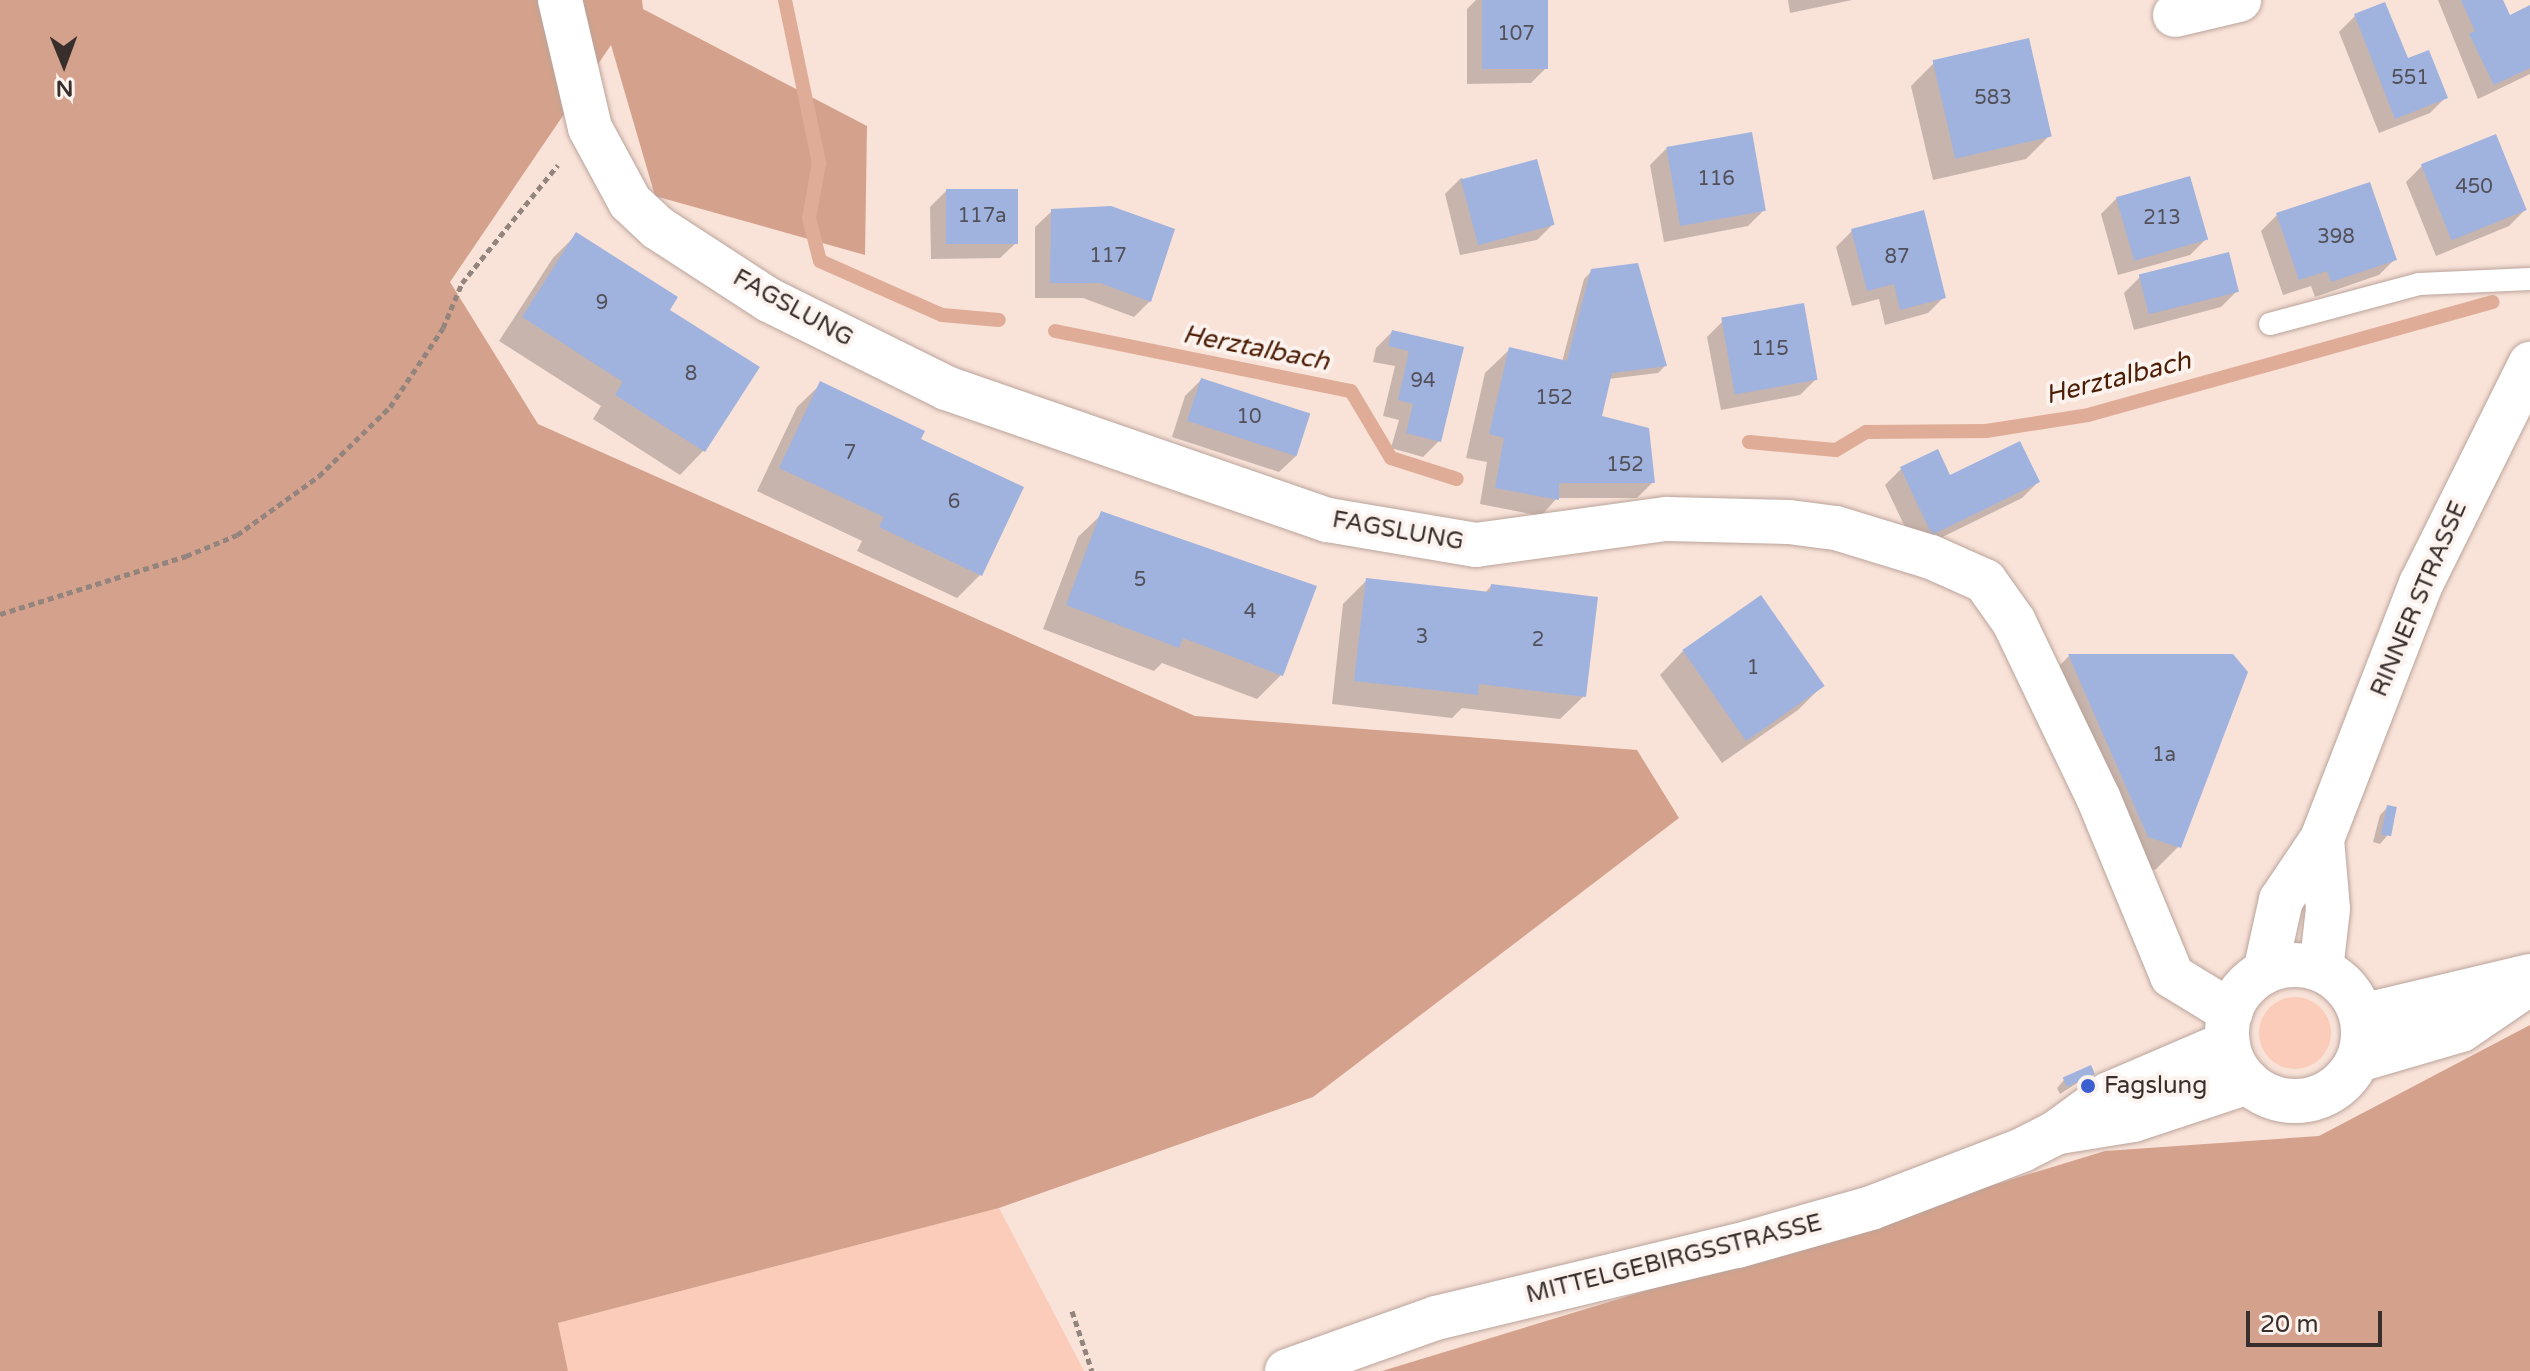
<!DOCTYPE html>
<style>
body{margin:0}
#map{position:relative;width:2530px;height:1371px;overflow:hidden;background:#f9e2d8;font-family:"Varela Round",sans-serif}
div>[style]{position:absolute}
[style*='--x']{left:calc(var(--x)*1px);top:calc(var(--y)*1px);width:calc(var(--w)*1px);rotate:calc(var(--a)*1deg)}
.green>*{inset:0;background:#faccb9}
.round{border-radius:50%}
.forest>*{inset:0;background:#d4a28c}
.shadow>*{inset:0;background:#0003}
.stream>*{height:14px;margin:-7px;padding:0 7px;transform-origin:7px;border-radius:7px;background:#dfad97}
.building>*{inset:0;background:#a0b3df;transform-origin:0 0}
.path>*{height:5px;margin-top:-2.5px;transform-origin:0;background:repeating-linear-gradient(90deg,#94847e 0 6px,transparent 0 10px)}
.roads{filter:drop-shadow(0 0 2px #baa49b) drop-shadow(0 0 2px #baa49b)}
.service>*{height:22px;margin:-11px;padding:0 11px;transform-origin:11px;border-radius:11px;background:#fff}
.minor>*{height:44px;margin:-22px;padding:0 22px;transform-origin:22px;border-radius:22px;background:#fff}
.secondary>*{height:44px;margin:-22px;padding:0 22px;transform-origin:22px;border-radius:22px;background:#fff}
.secondary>.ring{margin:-22px;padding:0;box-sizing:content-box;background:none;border:44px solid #fff;border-radius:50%}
.dots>*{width:22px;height:22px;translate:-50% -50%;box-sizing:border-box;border:4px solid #fcf3ef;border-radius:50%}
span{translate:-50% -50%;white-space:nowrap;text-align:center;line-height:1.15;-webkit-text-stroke:8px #fcf3ef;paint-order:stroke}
.number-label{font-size:20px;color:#525059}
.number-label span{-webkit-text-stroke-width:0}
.street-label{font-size:24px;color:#382f2c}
.poi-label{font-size:24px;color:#382f2c}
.left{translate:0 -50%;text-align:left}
.water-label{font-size:26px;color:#4c1e06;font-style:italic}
.north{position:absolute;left:24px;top:24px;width:80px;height:80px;-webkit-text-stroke:6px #fcf3ef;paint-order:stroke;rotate:179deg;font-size:22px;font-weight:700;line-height:32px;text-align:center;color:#382f2c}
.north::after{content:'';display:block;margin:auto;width:28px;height:36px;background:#382f2c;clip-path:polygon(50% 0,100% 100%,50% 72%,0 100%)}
.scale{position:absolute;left:2246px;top:1311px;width:136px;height:36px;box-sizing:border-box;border:4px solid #382f2c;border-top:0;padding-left:10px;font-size:24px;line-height:28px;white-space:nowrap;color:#382f2c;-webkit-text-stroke:6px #fcf3ef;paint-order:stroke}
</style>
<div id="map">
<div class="green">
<div class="round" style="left:2259px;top:997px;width:72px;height:72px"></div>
<div style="clip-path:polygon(999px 1208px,1084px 1371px,568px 1371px,558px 1323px)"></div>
</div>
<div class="forest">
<div style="clip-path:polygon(0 0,642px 0,643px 9px,867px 126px,865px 255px,655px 196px,611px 45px,450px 282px,538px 424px,1195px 716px,1637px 750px,1679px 818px,1313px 1097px,999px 1208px,558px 1323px,568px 1371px,0 1371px)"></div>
<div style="clip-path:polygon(2530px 1025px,2530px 1371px,1382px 1371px,2105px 1151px,2319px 1136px)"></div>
</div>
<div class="shadow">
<div style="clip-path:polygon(1476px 0,1546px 0,1547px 67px,1531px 83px,1467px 84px,1467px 9px)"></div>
<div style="clip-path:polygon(1788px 0,1852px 0,1790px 13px)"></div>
<div style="clip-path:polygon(2438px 0,2501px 0,2509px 17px,2530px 7px,2530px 74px,2478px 99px)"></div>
<div style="clip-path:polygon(2355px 16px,2446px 97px,2430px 113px,2379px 133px,2339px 32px)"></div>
<div style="clip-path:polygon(1934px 63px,2050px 135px,2026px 159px,1933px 180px,1911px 86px)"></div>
<div style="clip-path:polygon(1666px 149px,1764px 210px,1748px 226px,1664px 242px,1650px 165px)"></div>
<div style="clip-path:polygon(2422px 166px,2525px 210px,2509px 226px,2436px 256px,2406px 182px)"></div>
<div style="clip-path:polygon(1461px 178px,1553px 224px,1537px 240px,1460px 255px,1445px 194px)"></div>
<div style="clip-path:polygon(946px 191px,1017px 242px,1000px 258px,931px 259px,930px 207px)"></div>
<div style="clip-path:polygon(2117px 198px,2206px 239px,2190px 255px,2118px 275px,2101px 214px)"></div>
<div style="clip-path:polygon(1052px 211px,1150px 301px,1134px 317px,1083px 298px,1035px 298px,1035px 227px)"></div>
<div style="clip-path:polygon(2277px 215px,2395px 259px,2379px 275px,2315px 297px,2311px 286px,2283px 295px,2261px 231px)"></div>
<div style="clip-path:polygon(1852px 231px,1944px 297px,1928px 313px,1885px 325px,1879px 299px,1852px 306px,1836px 247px)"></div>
<div style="clip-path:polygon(577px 234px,667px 310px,757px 368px,703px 451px,680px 475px,593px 419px,601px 406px,499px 341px,553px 258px)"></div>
<div style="clip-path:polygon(1592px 271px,1665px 366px,1658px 373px,1608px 379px,1599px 422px,1653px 482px,1637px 498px,1557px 498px,1541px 516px,1480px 504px,1487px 462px,1466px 458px,1485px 373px,1509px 350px,1562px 362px,1584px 279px)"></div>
<div style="clip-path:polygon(2140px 277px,2237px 291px,2221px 307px,2134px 330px,2124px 293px)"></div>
<div style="clip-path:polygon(1723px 321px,1816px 379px,1800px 395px,1721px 410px,1707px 337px)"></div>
<div style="clip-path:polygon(1392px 332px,1462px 349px,1439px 441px,1423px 457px,1391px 448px,1399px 420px,1383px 416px,1395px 366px,1373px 362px,1376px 348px)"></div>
<div style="clip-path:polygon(1201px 380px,1296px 456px,1279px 472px,1172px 437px,1185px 396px)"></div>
<div style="clip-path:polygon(821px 384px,919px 440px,980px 575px,957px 598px,857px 551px,862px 541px,757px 491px,797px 407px)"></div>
<div style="clip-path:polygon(1937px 451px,1949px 478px,2038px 482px,2022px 498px,1916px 550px,1885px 485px,1901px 469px)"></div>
<div style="clip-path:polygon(1102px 514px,1315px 587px,1281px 675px,1257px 699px,1162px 663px,1154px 671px,1043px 629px,1078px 537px)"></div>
<div style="clip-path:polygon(1367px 580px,1484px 594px,1491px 586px,1584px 696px,1560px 719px,1462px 708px,1452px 718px,1332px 704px,1343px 604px)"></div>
<div style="clip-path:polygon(1683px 651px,1822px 686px,1798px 710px,1722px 763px,1660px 675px)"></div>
<div style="clip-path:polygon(2069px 656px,2232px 656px,2179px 846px,2155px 870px,2125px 860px,2045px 680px)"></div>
<div style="clip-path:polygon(2388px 807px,2387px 836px,2380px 844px,2373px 842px,2380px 815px)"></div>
<div style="clip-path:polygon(2093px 1073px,2060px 1094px,2057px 1088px,2064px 1080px)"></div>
</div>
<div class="stream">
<div style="--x:785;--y:0;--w:167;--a:78.2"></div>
<div style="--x:819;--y:163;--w:56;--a:100.3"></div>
<div style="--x:809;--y:218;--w:44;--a:75.7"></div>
<div style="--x:820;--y:261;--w:133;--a:23.9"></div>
<div style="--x:942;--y:315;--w:57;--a:5"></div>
<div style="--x:1055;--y:331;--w:302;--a:11.5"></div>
<div style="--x:1351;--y:391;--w:78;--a:59.2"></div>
<div style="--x:1391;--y:458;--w:69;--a:17.7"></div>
<div style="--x:1749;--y:442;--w:87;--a:5.3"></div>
<div style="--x:1836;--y:450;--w:35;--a:-31"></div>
<div style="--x:1866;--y:432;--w:120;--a:-0.5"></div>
<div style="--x:1986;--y:431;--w:103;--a:-8.9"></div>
<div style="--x:2088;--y:415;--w:420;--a:-15.6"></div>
</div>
<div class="building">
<div style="left:1482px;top:0;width:66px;height:69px"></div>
<div style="clip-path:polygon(2461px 0,2503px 0,2510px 15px,2530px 5px,2530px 68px,2494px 85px,2469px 34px,2475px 31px)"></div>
<div style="clip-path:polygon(2385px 2px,2408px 58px,2429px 50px,2448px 98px,2395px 119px,2354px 14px)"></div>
<div style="left:2029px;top:38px;width:101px;height:99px;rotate:77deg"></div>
<div style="left:1752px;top:132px;width:80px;height:87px;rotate:80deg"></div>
<div style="left:2496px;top:134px;width:82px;height:81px;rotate:68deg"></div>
<div style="left:1537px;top:159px;width:68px;height:79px;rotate:75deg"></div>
<div style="left:2190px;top:176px;width:66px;height:77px;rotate:74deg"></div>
<div style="clip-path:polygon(2370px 182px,2397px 260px,2331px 282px,2327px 271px,2299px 280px,2276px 213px)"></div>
<div style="left:946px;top:189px;width:72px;height:55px"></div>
<div style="clip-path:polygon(1111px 206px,1175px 229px,1151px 302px,1100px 283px,1050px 283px,1051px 209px)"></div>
<div style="clip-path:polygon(1924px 210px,1946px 298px,1900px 310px,1894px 284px,1867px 291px,1851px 229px)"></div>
<div style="clip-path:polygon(576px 232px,678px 297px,670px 310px,760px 367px,705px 452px,615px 395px,623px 382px,522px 317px)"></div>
<div style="left:2229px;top:252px;width:41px;height:93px;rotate:76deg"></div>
<div style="clip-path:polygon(1638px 263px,1667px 366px,1612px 373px,1602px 416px,1649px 428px,1655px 483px,1559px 483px,1559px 500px,1495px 488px,1504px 438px,1489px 434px,1509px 347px,1567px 361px,1591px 269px)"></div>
<div style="left:1804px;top:303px;width:78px;height:84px;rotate:80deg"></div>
<div style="clip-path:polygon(1392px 330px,1464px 347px,1441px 442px,1406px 433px,1413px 404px,1398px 400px,1409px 351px,1388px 346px)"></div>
<div style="left:1201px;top:378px;width:115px;height:45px;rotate:18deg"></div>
<div style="clip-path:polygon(820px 381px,925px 431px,921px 439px,1024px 487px,982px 576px,879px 527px,884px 517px,779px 468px)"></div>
<div style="clip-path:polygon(2020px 441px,2040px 482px,1932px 535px,1900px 467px,1938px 449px,1950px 475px)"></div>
<div style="clip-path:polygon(1101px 511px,1317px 586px,1283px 676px,1183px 638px,1179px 648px,1066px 605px)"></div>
<div style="clip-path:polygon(1366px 578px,1490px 592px,1491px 584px,1598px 597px,1586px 697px,1479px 684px,1478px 695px,1354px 681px)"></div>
<div style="left:1761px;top:595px;width:111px;height:96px;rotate:55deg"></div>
<div style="clip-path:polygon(2068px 654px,2233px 654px,2248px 672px,2181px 848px,2148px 837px)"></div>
<div style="left:2387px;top:805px;width:10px;height:30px;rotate:11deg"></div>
<div style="left:2091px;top:1065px;width:10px;height:31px;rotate:66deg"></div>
</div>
<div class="path">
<div style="--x:0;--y:614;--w:195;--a:-17.3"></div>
<div style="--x:186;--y:556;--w:55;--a:-22.4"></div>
<div style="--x:237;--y:535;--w:101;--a:-35.7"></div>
<div style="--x:319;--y:476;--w:99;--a:-44.2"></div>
<div style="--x:390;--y:407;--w:95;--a:-56.1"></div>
<div style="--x:443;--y:328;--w:49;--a:-67.1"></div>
<div style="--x:462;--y:283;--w:152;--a:-50.9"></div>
<div style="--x:1072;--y:1311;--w:63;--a:71.6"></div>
</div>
<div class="roads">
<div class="service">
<div style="--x:2270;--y:324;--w:154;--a:-15"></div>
<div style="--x:2419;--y:284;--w:111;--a:-2.6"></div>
</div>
<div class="minor">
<div style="--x:560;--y:0;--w:131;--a:76.8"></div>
<div style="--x:590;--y:128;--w:84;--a:61.6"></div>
<div style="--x:630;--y:202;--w:38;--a:43"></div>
<div style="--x:658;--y:228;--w:132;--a:33"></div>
<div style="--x:769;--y:300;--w:198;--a:26.4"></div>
<div style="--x:946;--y:388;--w:404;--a:19.1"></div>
<div style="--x:1328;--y:520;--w:150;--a:9.6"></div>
<div style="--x:1476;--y:545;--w:193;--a:-7.8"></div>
<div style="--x:1667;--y:519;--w:122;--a:1.4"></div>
<div style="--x:1789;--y:522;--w:47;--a:7.3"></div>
<div style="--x:1836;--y:528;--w:99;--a:17"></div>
<div style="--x:1931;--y:557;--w:59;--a:24"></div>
<div style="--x:1985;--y:581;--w:50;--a:54.7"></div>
<div style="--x:2014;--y:622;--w:194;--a:64.4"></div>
<div style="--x:2098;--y:797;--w:194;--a:67.5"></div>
<div style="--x:2172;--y:976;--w:69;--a:31.4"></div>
<div style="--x:2175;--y:15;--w:66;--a:-13.2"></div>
</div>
<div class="secondary">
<div class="ring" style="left:2227px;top:965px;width:92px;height:92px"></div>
<div style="--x:2321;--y:970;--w:61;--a:-83.5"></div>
<div style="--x:2328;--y:909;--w:70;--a:-94.9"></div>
<div style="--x:2265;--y:972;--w:74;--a:-77.5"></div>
<div style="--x:2281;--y:900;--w:73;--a:-56.1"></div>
<div style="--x:2322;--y:839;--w:274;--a:-68.8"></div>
<div style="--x:2421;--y:584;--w:246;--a:-63.6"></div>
<div style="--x:2362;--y:1016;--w:173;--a:-13.4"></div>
<div style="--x:2358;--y:1060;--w:107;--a:-16.2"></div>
<div style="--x:2461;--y:1030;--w:83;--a:-34.3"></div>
<div style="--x:2059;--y:1132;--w:75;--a:-9.2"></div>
<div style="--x:2133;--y:1120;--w:121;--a:-18.3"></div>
<div style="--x:1287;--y:1371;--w:158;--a:-19.6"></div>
<div style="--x:1436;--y:1318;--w:309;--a:-13.5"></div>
<div style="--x:1737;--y:1246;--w:139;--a:-15.8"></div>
<div style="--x:1871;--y:1208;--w:162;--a:-21"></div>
<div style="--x:2022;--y:1150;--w:39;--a:-27"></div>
<div style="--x:2057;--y:1132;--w:64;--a:-36.2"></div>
<div style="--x:2109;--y:1094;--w:129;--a:-23.2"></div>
</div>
</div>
<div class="dots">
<div style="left:2088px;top:1086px;background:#3b5fd1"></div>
</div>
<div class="number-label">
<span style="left:1516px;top:34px">107</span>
<span style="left:2410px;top:78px">551</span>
<span style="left:1993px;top:98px">583</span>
<span style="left:1716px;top:179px">116</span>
<span style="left:2474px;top:187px">450</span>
<span style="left:982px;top:216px">117a</span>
<span style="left:2162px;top:218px">213</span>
<span style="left:2336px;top:237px">398</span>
<span style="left:1108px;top:256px">117</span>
<span style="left:1897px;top:257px">87</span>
<span style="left:602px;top:303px">9</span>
<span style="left:1770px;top:349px">115</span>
<span style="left:691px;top:374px">8</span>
<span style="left:1423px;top:381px">94</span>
<span style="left:1554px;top:398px">152</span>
<span style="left:1249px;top:417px">10</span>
<span style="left:850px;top:453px">7</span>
<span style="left:1625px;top:465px">152</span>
<span style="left:954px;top:502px">6</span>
<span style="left:1140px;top:580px">5</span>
<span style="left:1250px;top:612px">4</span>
<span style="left:1422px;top:637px">3</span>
<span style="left:1538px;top:640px">2</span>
<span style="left:1753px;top:668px">1</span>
<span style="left:2164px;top:755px">1a</span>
</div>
<div class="street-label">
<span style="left:793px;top:308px;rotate:29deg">FAGSLUNG</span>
<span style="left:1398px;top:531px;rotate:10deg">FAGSLUNG</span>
<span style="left:2419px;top:599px;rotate:-67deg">RINNER STRASSE</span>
<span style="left:1674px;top:1259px;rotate:-14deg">MITTELGEBIRGSSTRASSE</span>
</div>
<div class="poi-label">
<span class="left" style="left:2104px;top:1086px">Fagslung</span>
</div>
<div class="water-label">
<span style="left:1256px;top:348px;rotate:11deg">Herztalbach</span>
<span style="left:2118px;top:378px;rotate:-14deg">Herztalbach</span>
</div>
<div class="north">N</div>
<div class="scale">20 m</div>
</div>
